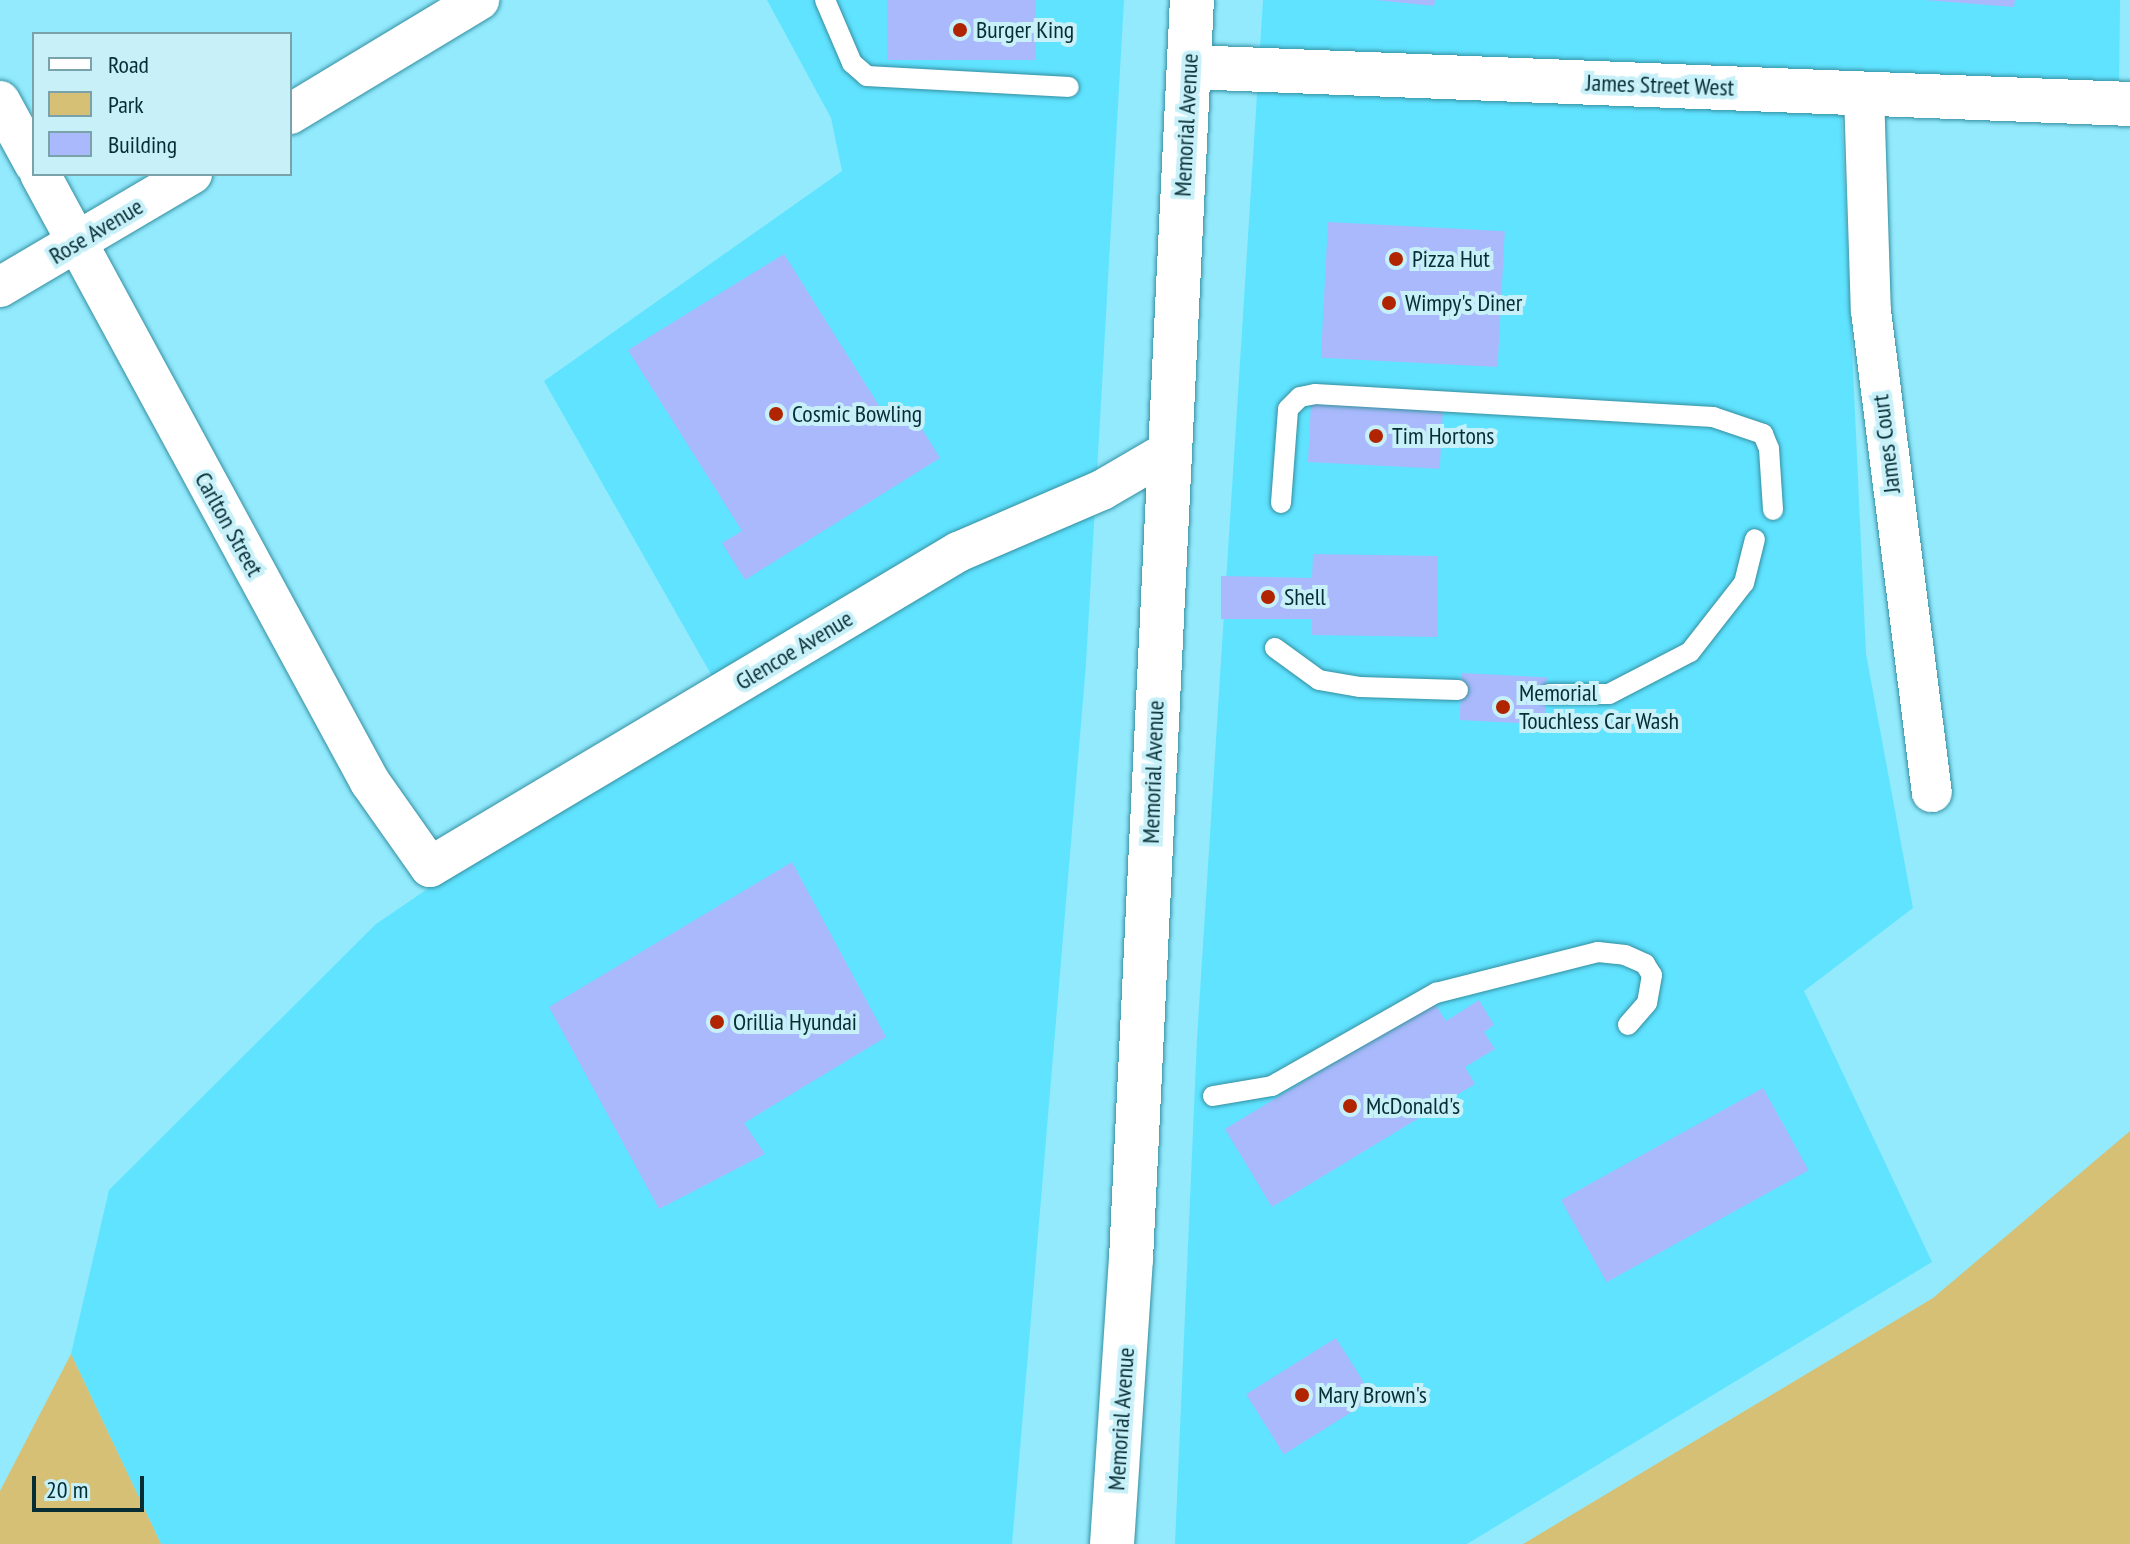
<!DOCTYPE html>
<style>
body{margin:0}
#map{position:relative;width:2130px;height:1544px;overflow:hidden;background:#93eafd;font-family:"PT Sans Narrow",sans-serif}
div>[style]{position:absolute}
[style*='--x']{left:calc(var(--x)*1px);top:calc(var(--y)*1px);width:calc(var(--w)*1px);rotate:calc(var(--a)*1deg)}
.built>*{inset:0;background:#60e3ff}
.green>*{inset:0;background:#d6c075}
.building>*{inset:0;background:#a9b9fb;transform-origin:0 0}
.roads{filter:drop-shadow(0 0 2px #358fa1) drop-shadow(0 0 2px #358fa1)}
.lane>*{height:20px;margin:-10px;padding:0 10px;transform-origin:10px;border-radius:10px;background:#fff}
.street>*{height:40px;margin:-20px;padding:0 20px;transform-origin:20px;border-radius:20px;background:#fff}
.secondary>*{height:44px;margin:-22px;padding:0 22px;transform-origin:22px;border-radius:22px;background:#fff}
.dots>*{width:22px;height:22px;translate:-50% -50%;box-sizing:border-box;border:4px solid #c7f0f9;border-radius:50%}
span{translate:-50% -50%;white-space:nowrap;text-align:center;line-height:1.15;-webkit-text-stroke:8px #c7f0f9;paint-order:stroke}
.poi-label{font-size:24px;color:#062d34}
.left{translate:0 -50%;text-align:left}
.street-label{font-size:24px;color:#062d34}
.legend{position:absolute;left:32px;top:32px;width:260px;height:144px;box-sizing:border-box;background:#c7f0f9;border:2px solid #7aa2aa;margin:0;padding:10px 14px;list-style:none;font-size:24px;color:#062d34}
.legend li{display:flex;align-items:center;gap:16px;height:40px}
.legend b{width:40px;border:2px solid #7aa2aa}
.scale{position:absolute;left:32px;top:1476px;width:112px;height:36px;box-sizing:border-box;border:4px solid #062d34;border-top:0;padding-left:10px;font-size:24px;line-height:28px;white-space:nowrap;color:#062d34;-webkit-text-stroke:6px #c7f0f9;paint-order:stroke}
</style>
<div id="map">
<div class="built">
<div style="clip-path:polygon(767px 0,1124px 0,1086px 664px,1012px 1544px,161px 1544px,71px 1354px,109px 1190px,376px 924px,720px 690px,544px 381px,842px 171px,831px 118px)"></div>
<div style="clip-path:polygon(1263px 0,2120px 0,2119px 89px,1840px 84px,1866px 654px,1913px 908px,1804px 991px,1932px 1262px,1467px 1544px,1175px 1544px,1197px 1039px)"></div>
</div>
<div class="green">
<div style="clip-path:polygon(2130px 1131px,2130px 1544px,1523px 1544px,1933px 1298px)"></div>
<div style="clip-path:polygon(71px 1354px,161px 1544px,0 1544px,0 1491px)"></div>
</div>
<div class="building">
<div style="left:887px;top:0;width:149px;height:60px"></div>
<div style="clip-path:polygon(1375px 0,1435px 0,1434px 6px)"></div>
<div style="clip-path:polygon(1924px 0,2015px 0,2014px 7px)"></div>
<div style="left:1328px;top:222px;width:177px;height:136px;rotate:3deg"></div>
<div style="clip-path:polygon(784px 254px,888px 420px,909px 408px,940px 458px,745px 580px,722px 543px,742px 531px,628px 350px)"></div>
<div style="left:1311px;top:404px;width:132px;height:58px;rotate:3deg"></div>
<div style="clip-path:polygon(1313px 554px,1438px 556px,1437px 637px,1312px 635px,1312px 619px,1221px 619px,1221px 576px,1312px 578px)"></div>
<div style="left:1462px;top:673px;width:85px;height:47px;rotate:3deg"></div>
<div style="clip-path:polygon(792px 862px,886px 1037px,744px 1123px,765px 1154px,659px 1209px,549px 1007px)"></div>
<div style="clip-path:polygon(1479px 1000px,1494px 1025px,1484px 1032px,1495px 1049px,1465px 1067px,1475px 1084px,1272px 1207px,1225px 1129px,1434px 1002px,1446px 1021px)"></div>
<div style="left:1763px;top:1088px;width:94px;height:231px;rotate:61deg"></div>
<div style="left:1336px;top:1338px;width:71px;height:106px;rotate:58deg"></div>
</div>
<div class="roads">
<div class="lane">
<div style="--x:825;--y:0;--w:69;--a:66.8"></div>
<div style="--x:852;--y:63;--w:20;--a:41"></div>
<div style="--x:867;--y:76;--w:202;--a:3.1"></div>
<div style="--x:1281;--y:503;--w:94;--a:-85.7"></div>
<div style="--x:1288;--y:409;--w:17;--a:-45"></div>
<div style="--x:1300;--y:397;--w:15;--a:-11"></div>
<div style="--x:1315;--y:394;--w:399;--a:3.3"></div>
<div style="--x:1713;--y:417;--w:53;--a:18.8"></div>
<div style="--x:1763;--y:434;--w:16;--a:68"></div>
<div style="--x:1769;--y:449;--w:61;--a:86.2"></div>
<div style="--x:1275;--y:648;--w:54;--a:36"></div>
<div style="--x:1319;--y:680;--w:42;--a:9.7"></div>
<div style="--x:1360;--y:687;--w:98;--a:1.8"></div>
<div style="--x:1549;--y:694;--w:60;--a:0"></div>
<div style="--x:1609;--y:694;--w:91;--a:-27.4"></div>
<div style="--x:1690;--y:652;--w:88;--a:-52"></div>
<div style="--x:1744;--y:583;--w:45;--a:-76"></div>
<div style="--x:1213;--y:1096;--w:60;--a:-9.6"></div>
<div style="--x:1272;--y:1086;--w:189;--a:-29.6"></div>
<div style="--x:1436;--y:993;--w:167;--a:-14.2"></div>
<div style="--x:1598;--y:952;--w:27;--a:6"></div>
<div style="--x:1625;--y:955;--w:22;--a:24"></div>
<div style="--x:1645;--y:964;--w:13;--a:58"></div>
<div style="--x:1652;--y:975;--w:28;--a:100"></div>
<div style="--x:1647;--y:1003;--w:29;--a:131"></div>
</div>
<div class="street">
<div style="--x:1864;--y:93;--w:218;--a:88.2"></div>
<div style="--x:1871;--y:311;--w:485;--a:82.8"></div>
<div style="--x:0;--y:101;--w:71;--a:61.3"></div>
<div style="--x:290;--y:114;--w:221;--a:-31.1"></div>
<div style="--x:40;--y:174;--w:692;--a:61.51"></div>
<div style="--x:370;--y:782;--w:104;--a:54.8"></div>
<div style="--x:430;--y:867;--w:615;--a:-30.82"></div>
<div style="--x:958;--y:552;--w:157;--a:-23.3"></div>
<div style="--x:1102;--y:490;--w:75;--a:-30.3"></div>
<div style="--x:0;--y:287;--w:223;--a:-30.5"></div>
</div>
<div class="secondary">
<div style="--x:1189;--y:67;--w:942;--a:2.25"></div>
<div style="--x:1112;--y:1544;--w:286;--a:-86.2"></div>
<div style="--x:1131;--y:1259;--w:1260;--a:-87.23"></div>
</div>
</div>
<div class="dots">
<div style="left:960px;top:30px;background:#b02400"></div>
<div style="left:1396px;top:259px;background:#b02400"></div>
<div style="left:1389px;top:303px;background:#b02400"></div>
<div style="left:776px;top:414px;background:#b02400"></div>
<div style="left:1376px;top:436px;background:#b02400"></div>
<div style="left:1268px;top:597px;background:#b02400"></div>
<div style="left:1503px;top:707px;background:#b02400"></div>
<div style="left:717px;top:1022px;background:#b02400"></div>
<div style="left:1350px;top:1106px;background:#b02400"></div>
<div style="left:1302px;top:1395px;background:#b02400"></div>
</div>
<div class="poi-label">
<span class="left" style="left:976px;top:30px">Burger King</span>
<span class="left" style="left:1412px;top:259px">Pizza Hut</span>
<span class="left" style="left:1405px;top:303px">Wimpy's Diner</span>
<span class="left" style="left:792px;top:414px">Cosmic Bowling</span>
<span class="left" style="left:1392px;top:436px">Tim Hortons</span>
<span class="left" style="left:1284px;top:597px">Shell</span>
<span class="left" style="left:1519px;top:707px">Memorial<br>Touchless Car Wash</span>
<span class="left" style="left:733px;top:1022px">Orillia Hyundai</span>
<span class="left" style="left:1366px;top:1106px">McDonald's</span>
<span class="left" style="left:1318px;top:1395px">Mary Brown's</span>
</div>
<div class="street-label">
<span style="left:1660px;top:85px;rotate:2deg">James Street West</span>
<span style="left:1186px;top:125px;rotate:-87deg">Memorial Avenue</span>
<span style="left:96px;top:231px;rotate:-31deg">Rose Avenue</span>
<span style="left:1886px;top:444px;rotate:-97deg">James Court</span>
<span style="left:229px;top:524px;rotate:61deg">Carlton Street</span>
<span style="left:794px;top:650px;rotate:-31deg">Glencoe Avenue</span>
<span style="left:1153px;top:772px;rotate:-88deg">Memorial Avenue</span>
<span style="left:1121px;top:1419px;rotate:-86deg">Memorial Avenue</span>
</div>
<ul class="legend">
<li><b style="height:10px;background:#fff"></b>Road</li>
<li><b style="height:22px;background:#d6c075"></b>Park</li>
<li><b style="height:22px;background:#a9b9fb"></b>Building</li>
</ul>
<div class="scale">20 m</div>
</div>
